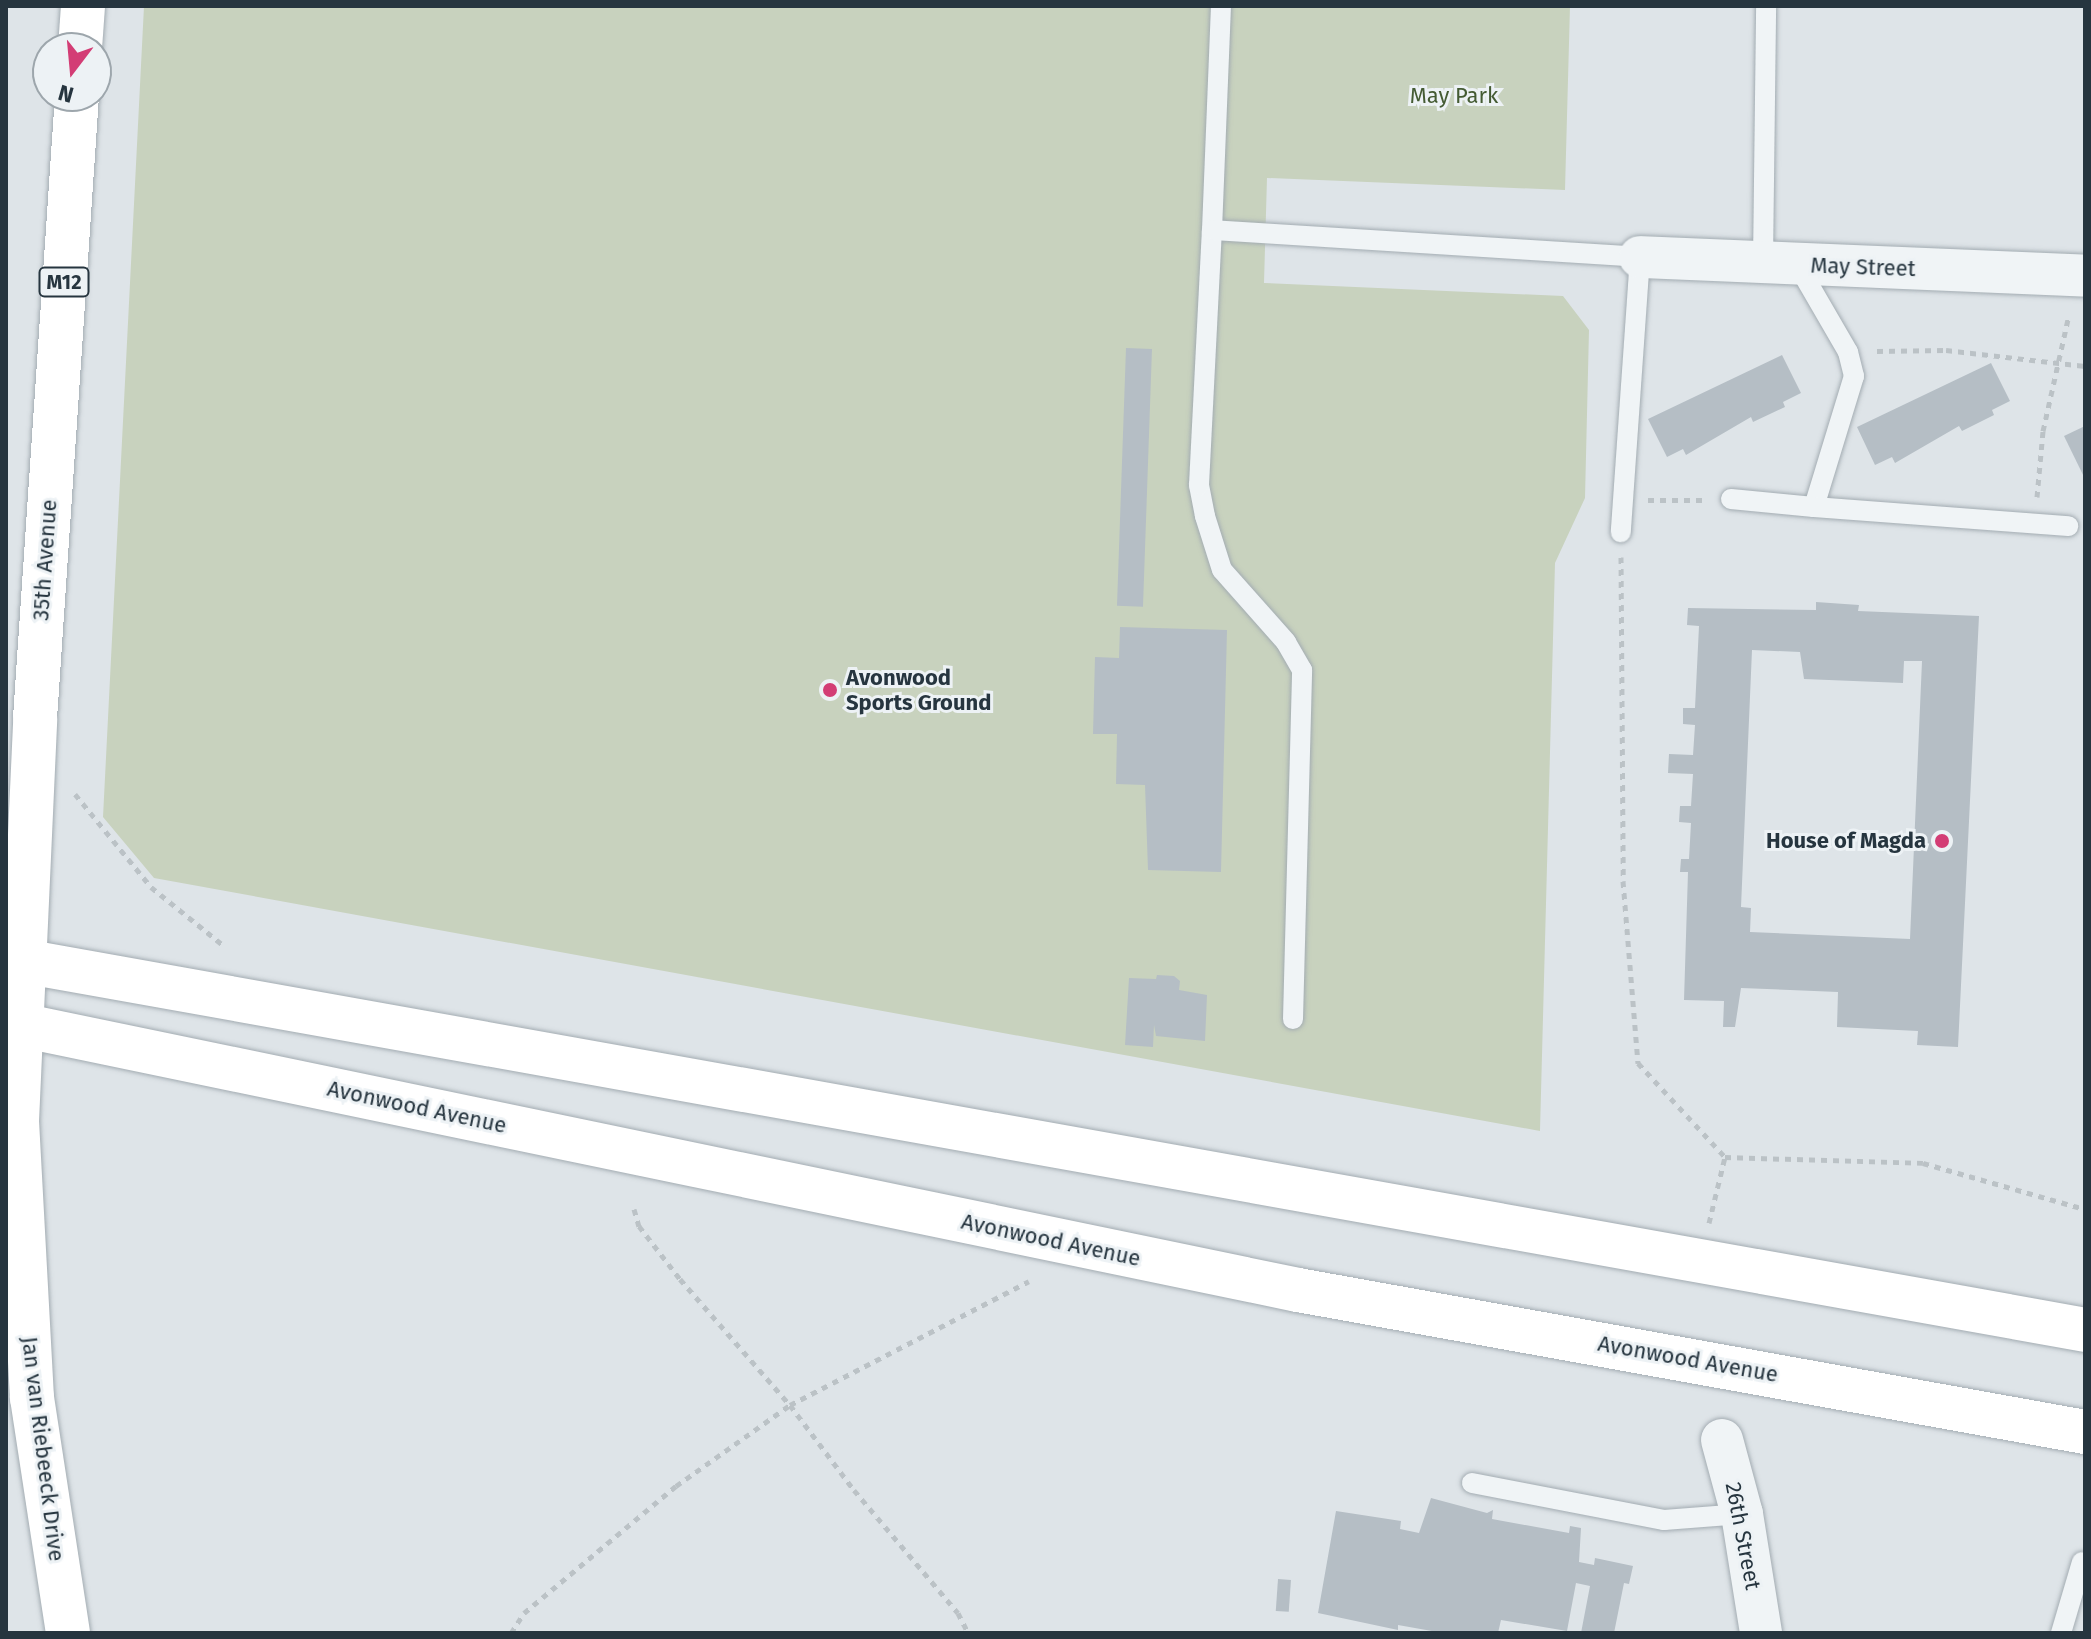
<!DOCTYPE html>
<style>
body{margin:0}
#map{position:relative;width:2091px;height:1639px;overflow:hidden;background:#dee4e8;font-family:"Fira Sans",sans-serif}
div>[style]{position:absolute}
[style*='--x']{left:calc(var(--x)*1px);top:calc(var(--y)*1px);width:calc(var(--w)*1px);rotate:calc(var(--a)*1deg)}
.green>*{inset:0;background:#c8d2be}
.building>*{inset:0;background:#b5bec5;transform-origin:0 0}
.path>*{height:5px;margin-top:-2.5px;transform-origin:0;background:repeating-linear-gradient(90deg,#bbc2c6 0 6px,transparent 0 12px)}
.roads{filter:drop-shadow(0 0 2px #a3acb2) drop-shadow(0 0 2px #a3acb2)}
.lane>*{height:20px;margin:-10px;padding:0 10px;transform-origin:10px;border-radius:10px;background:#f0f4f6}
.street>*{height:42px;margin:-21px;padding:0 21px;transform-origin:21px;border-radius:21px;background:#f0f4f6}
.secondary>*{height:44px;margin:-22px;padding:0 22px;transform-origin:22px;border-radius:22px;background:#fff}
.primary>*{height:44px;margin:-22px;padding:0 22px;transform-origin:22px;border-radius:22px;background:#fff}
.dots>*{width:22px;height:22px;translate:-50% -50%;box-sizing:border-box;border:4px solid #edf2f5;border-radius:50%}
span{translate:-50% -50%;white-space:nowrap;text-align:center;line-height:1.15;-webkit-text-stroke:6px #edf2f5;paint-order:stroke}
.shield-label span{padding:2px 6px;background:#edf2f5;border:2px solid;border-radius:6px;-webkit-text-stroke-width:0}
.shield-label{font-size:20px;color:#26353f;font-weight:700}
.park-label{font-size:22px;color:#445b33}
.street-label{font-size:22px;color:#26353f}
.poi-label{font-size:22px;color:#26353f;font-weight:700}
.left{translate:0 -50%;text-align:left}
.right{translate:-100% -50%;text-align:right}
.frame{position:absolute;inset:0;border:8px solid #26353f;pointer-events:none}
.north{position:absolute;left:32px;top:32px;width:80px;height:80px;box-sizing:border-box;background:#edf2f5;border:2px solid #9da6ac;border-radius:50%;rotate:196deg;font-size:22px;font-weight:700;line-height:32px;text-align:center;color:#26353f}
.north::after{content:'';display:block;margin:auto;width:28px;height:36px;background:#d33d75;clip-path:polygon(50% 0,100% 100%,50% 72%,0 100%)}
</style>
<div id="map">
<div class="green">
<div style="clip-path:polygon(144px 6px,1570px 6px,1565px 190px,1267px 178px,1264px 283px,1563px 296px,1589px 330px,1585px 498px,1555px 563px,1540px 1131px,154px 878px,103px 817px)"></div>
</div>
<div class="building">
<div style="left:1126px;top:348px;width:26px;height:258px;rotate:2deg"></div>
<div style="clip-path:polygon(1782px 355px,1801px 393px,1783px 402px,1785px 407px,1753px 422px,1751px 417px,1686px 455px,1683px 449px,1667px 457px,1648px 419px)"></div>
<div style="clip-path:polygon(1991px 363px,2010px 401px,1992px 410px,1994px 415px,1962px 431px,1959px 426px,1895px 463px,1892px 457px,1875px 465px,1857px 427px)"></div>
<div style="clip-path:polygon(2085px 426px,2085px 479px,2064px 436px)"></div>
<div style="clip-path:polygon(evenodd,1816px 602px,1859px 605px,1858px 611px,1979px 616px,1958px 1047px,1917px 1045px,1918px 1031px,1837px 1027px,1838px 992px,1741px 988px,1735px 1027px,1723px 1027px,1724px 1001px,1684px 1000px,1688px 872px,1680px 872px,1681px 859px,1689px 859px,1691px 823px,1679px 822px,1680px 806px,1691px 806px,1693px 774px,1668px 773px,1669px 754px,1693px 755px,1695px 725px,1683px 724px,1683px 708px,1695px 708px,1699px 626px,1687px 625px,1688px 608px,1816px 610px,1816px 602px,1752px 650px,1800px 652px,1804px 679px,1903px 683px,1904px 661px,1922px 661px,1910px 939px,1750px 932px,1751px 908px,1741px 907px,1752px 650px)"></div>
<div style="clip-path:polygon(1120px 627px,1227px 630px,1221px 872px,1148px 870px,1145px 785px,1116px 784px,1117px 734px,1093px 734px,1095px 657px,1119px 658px)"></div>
<div style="clip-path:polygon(1157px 975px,1174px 976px,1180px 981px,1179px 990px,1207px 995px,1205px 1041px,1156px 1036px,1154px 1025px,1153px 1047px,1125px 1045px,1129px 978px,1156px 979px)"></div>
<div style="clip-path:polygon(1431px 1498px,1487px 1513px,1493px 1510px,1492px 1519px,1569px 1533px,1570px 1526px,1581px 1528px,1579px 1562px,1594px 1565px,1595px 1558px,1633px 1566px,1629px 1584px,1624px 1583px,1614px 1633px,1581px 1633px,1590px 1586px,1576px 1583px,1567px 1631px,1501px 1620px,1498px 1633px,1443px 1633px,1398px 1625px,1398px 1630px,1318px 1613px,1336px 1511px,1401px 1521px,1400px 1529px,1419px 1533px)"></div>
<div style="left:1278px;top:1579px;width:13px;height:32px;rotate:4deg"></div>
</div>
<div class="path">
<div style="--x:1877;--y:351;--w:69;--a:-0.8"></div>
<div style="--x:1946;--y:350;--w:140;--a:6.6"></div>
<div style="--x:2037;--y:497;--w:66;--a:-84.8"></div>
<div style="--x:2043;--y:431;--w:119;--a:-77.4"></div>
<div style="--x:1648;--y:500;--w:58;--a:0"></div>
<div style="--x:1621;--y:557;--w:324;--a:89.6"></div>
<div style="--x:1623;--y:881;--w:183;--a:85.3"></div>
<div style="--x:1638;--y:1063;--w:128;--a:47.2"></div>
<div style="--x:75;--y:794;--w:120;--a:50.7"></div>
<div style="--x:151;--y:887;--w:94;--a:38.9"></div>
<div style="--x:634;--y:1209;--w:18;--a:74"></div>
<div style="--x:639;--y:1226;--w:67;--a:52.3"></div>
<div style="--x:680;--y:1279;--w:167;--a:48.9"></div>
<div style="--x:790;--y:1405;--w:106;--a:53"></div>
<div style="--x:854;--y:1490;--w:161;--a:49.8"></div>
<div style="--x:958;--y:1613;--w:22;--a:63"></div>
<div style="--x:1709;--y:1223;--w:68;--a:-76.4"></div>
<div style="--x:1725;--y:1157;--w:198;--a:1.7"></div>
<div style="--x:1923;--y:1163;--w:168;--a:15.9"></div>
<div style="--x:511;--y:1633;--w:24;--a:-57"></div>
<div style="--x:524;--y:1613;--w:198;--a:-39.9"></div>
<div style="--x:676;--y:1486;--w:140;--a:-35.4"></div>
<div style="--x:790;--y:1405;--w:269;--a:-27.4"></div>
</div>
<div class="roads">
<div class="lane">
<div style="--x:1212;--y:230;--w:224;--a:-87.7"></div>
<div style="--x:1763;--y:262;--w:256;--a:-89.3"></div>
<div style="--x:1797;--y:264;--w:102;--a:59.9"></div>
<div style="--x:1848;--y:352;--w:25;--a:76"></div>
<div style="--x:1854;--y:376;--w:137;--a:107"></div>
<div style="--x:1814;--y:507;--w:255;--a:4.3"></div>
<div style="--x:1731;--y:499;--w:83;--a:5.5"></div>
<div style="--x:1293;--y:1019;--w:349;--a:-88.5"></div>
<div style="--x:1302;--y:670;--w:32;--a:-120"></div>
<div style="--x:1286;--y:642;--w:96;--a:-131.6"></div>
<div style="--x:1222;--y:570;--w:57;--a:-107.5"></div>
<div style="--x:1205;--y:516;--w:32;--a:-101"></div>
<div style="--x:1199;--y:485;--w:255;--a:-87.1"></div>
<div style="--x:1212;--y:230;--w:429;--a:3.6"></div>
<div style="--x:1640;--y:257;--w:276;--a:94"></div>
<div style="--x:1472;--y:1483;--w:196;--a:10.9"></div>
<div style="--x:1664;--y:1520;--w:78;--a:-4.4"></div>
<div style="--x:2061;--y:1633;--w:74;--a:-73.5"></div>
</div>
<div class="street">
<div style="--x:1640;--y:257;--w:445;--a:2.4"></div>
<div style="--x:1722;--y:1440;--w:77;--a:74.9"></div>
<div style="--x:1742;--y:1514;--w:121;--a:80.9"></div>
</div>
<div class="secondary">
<div style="--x:6;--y:958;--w:2112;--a:10.14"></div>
<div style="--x:6;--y:1022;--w:1320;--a:11.72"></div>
<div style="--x:1298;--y:1290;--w:800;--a:10.23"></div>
</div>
<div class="primary">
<div style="--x:80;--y:48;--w:42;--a:-85.9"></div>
<div style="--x:68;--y:1633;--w:238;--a:-98.7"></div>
<div style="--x:32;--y:1398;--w:277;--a:-93.1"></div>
<div style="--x:17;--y:1121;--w:403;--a:-87.4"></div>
<div style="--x:35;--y:718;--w:623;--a:-86.14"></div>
</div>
</div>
<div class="dots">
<div style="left:830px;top:690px;background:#d33d75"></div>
<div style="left:1942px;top:841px;background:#d33d75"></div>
</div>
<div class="shield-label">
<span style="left:64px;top:282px">M12</span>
</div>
<div class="park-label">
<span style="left:1454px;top:96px">May Park</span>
</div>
<div class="street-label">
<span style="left:1863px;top:267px;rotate:2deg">May Street</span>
<span style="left:45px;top:560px;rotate:-86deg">35th Avenue</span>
<span style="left:417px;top:1107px;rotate:12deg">Avonwood Avenue</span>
<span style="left:1051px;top:1240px;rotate:12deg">Avonwood Avenue</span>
<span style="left:1688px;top:1359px;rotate:10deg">Avonwood Avenue</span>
<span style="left:43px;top:1449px;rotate:83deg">Jan van Riebeeck Drive</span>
<span style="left:1743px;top:1536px;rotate:79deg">26th Street</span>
</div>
<div class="poi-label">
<span class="left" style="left:846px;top:690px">Avonwood<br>Sports Ground</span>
<span class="right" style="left:1926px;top:841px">House of Magda</span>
</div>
<div class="frame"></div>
<div class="north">N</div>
</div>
